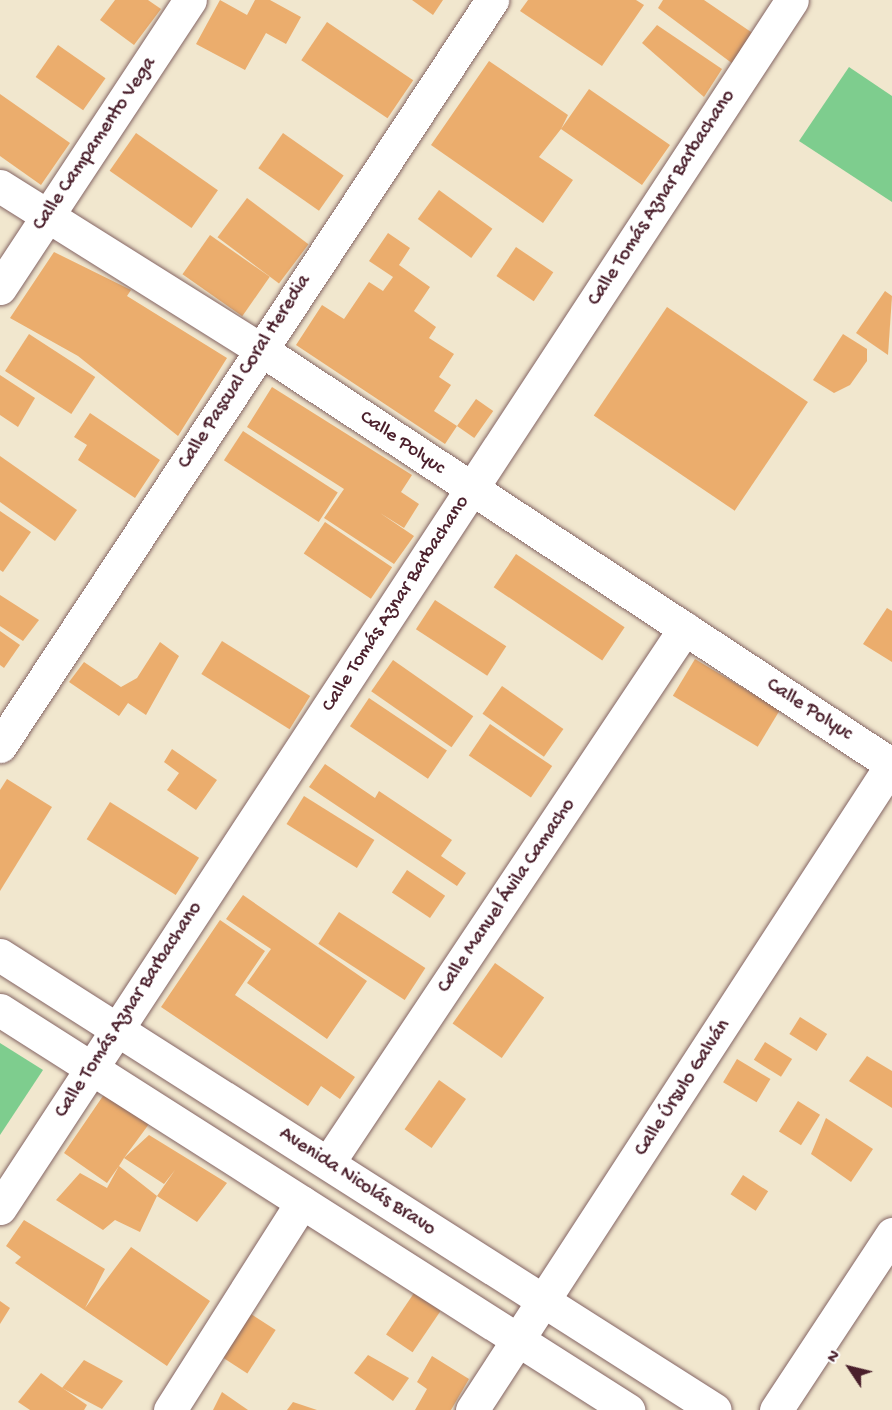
<!DOCTYPE html>
<meta charset="utf-8">
<style>
body{margin:0}
#map{position:relative;width:892px;height:1410px;overflow:hidden;background:#f1e7ce;font-family:"Gochi Hand",sans-serif}
div>[style]{position:absolute}
[style*='--x']{left:calc(var(--x)*1px);top:calc(var(--y)*1px);width:calc(var(--w)*1px);rotate:calc(var(--a)*1deg)}
.green>*{inset:0;background:#7ecd8e}
.building>*{inset:0;background:#ebad6d;transform-origin:0 0}
.roads{filter:drop-shadow(0 0 2px #846564) drop-shadow(0 0 2px #846564)}
.minor>*{height:33px;margin:-16.5px;padding:0 16.5px;transform-origin:16.5px;border-radius:16.5px;background:#fff}
.major>*{height:33px;margin:-16.5px;padding:0 16.5px;transform-origin:16.5px;border-radius:16.5px;background:#fff}
span{translate:-50% -50%;white-space:nowrap;text-align:center;line-height:1.15;-webkit-text-stroke:4.5px #fff;paint-order:stroke}
.street-label{font-size:20px;color:#4a1f2b}
.north{position:absolute;left:820px;top:1338px;width:60px;height:60px;-webkit-text-stroke:4px #fff;paint-order:stroke;rotate:305deg;font-size:16px;font-weight:700;line-height:24px;text-align:center;color:#4a1f2b}
.north::after{content:'';display:block;margin:auto;width:21px;height:27px;background:#4a1f2b;clip-path:polygon(50% 0,100% 100%,50% 72%,0 100%)}
</style>
<div id="map">
<div class="green">
<div style="clip-path:polygon(849px 67px,892px 96px,892px 202px,799px 141px)"></div>
<div style="clip-path:polygon(0 1043px,43px 1070px,0 1135px)"></div>
</div>
<div class="building">
<div style="clip-path:polygon(115px 0,148px 0,161px 9px,134px 45px,100px 20px)"></div>
<div style="clip-path:polygon(220px 0,247px 15px,255px 0,270px 0,301px 17px,286px 44px,266px 33px,245px 70px,196px 44px)"></div>
<div style="clip-path:polygon(412px 0,443px 0,433px 15px)"></div>
<div style="clip-path:polygon(528px 0,636px 0,644px 5px,602px 66px,520px 11px)"></div>
<div style="clip-path:polygon(663px 0,704px 0,754px 34px,733px 64px,658px 8px)"></div>
<div style="left:327px;top:22px;width:104px;height:46px;rotate:34deg"></div>
<div style="clip-path:polygon(657px 25px,722px 69px,704px 97px,642px 43px)"></div>
<div style="left:58px;top:45px;width:58px;height:39px;rotate:35deg"></div>
<div style="clip-path:polygon(489px 61px,568px 115px,561px 129px,589px 89px,670px 145px,642px 185px,561px 129px,539px 157px,573px 180px,543px 223px,431px 145px)"></div>
<div style="clip-path:polygon(0 94px,70px 143px,41px 185px,0 156px)"></div>
<div style="left:136px;top:133px;width:100px;height:46px;rotate:35deg"></div>
<div style="left:283px;top:133px;width:74px;height:43px;rotate:35deg"></div>
<div style="left:439px;top:190px;width:66px;height:36px;rotate:36deg"></div>
<div style="left:247px;top:198px;width:77px;height:49px;rotate:37deg"></div>
<div style="clip-path:polygon(388px 233px,410px 248px,399px 265px,430px 287px,414px 311px,436px 327px,429px 338px,454px 354px,439px 377px,451px 385px,434px 411px,457px 426px,445px 444px,296px 345px,322px 305px,344px 319px,369px 282px,383px 291px,393px 277px,369px 261px)"></div>
<div style="left:210px;top:235px;width:73px;height:48px;rotate:35deg"></div>
<div style="left:516px;top:247px;width:45px;height:35px;rotate:34deg"></div>
<div style="clip-path:polygon(54px 252px,131px 290px,127px 296px,227px 358px,178px 436px,78px 356px,10px 318px)"></div>
<div style="clip-path:polygon(885px 291px,892px 296px,888px 355px,856px 333px)"></div>
<div style="left:667px;top:307px;width:170px;height:131px;rotate:34deg"></div>
<div style="left:29px;top:334px;width:79px;height:44px;rotate:33deg"></div>
<div style="clip-path:polygon(843px 334px,867px 349px,867px 361px,850px 385px,834px 393px,813px 380px)"></div>
<div style="clip-path:polygon(0 375px,35px 398px,18px 427px,0 415px)"></div>
<div style="clip-path:polygon(272px 387px,412px 475px,401px 492px,419px 504px,404px 528px,380px 513px,414px 536px,394px 564px,324px 518px,344px 489px,247px 427px)"></div>
<div style="left:476px;top:399px;width:21px;height:33px;rotate:35deg"></div>
<div style="clip-path:polygon(90px 413px,160px 460px,135px 498px,78px 460px,87px 445px,74px 437px)"></div>
<div style="left:243px;top:431px;width:113px;height:35px;rotate:33deg"></div>
<div style="clip-path:polygon(0 456px,77px 510px,55px 541px,0 502px)"></div>
<div style="clip-path:polygon(0 511px,31px 532px,3px 572px,0 570px)"></div>
<div style="left:325px;top:522px;width:81px;height:38px;rotate:34deg"></div>
<div style="left:516px;top:554px;width:131px;height:40px;rotate:34deg"></div>
<div style="clip-path:polygon(0 595px,39px 620px,23px 641px,0 626px)"></div>
<div style="left:435px;top:600px;width:85px;height:35px;rotate:33deg"></div>
<div style="clip-path:polygon(887px 608px,892px 611px,892px 662px,863px 644px)"></div>
<div style="clip-path:polygon(0 631px,20px 645px,4px 668px,0 665px)"></div>
<div style="left:222px;top:641px;width:104px;height:39px;rotate:32deg"></div>
<div style="clip-path:polygon(160px 642px,179px 656px,146px 715px,128px 703px,119px 716px,69px 682px,84px 662px,121px 687px,137px 678px)"></div>
<div style="left:695px;top:659px;width:99px;height:43px;rotate:31deg"></div>
<div style="left:393px;top:660px;width:98px;height:38px;rotate:35deg"></div>
<div style="left:502px;top:686px;width:75px;height:34px;rotate:35deg"></div>
<div style="left:369px;top:698px;width:94px;height:34px;rotate:34deg"></div>
<div style="left:490px;top:724px;width:75px;height:38px;rotate:34deg"></div>
<div style="clip-path:polygon(172px 749px,217px 780px,196px 810px,167px 790px,179px 773px,164px 762px)"></div>
<div style="clip-path:polygon(325px 764px,375px 798px,379px 791px,452px 840px,441px 856px,466px 873px,457px 886px,309px 787px)"></div>
<div style="clip-path:polygon(7px 779px,52px 807px,0 891px,0 790px)"></div>
<div style="left:304px;top:796px;width:83px;height:33px;rotate:32deg"></div>
<div style="left:110px;top:802px;width:105px;height:44px;rotate:32deg"></div>
<div style="left:407px;top:870px;width:46px;height:27px;rotate:34deg"></div>
<div style="clip-path:polygon(243px 895px,367px 981px,327px 1039px,247px 983px,271px 949px,226px 919px)"></div>
<div style="left:339px;top:912px;width:103px;height:38px;rotate:33deg"></div>
<div style="clip-path:polygon(220px 920px,265px 951px,235px 995px,355px 1077px,340px 1099px,321px 1086px,308px 1106px,161px 1007px)"></div>
<div style="left:495px;top:963px;width:60px;height:74px;rotate:35deg"></div>
<div style="left:800px;top:1017px;width:32px;height:20px;rotate:32deg"></div>
<div style="left:765px;top:1042px;width:32px;height:21px;rotate:32deg"></div>
<div style="clip-path:polygon(867px 1056px,892px 1071px,892px 1108px,849px 1081px)"></div>
<div style="left:737px;top:1059px;width:39px;height:27px;rotate:31deg"></div>
<div style="left:439px;top:1080px;width:33px;height:60px;rotate:35deg"></div>
<div style="clip-path:polygon(evenodd,105px 1093px,149px 1124px,124px 1158px,149px 1135px,227px 1183px,197px 1222px,157px 1196px,140px 1232px,115px 1220px,103px 1230px,56px 1200px,80px 1173px,107px 1188px,119px 1166px,107px 1183px,64px 1153px,105px 1093px,124px 1158px,164px 1184px,175px 1170px,157px 1196px,119px 1166px,124px 1158px)"></div>
<div style="left:798px;top:1101px;width:26px;height:36px;rotate:32deg"></div>
<div style="clip-path:polygon(826px 1118px,873px 1149px,851px 1182px,811px 1154px)"></div>
<div style="left:743px;top:1175px;width:30px;height:23px;rotate:33deg"></div>
<div style="clip-path:polygon(24px 1220px,105px 1269px,85px 1308px,131px 1247px,210px 1301px,167px 1366px,15px 1263px,21px 1257px,6px 1246px)"></div>
<div style="left:414px;top:1293px;width:32px;height:50px;rotate:34deg"></div>
<div style="clip-path:polygon(0 1301px,10px 1308px,0 1324px)"></div>
<div style="left:248px;top:1312px;width:33px;height:52px;rotate:33deg"></div>
<div style="clip-path:polygon(368px 1355px,409px 1378px,393px 1401px,354px 1373px)"></div>
<div style="clip-path:polygon(432px 1356px,469px 1379px,451px 1410px,415px 1410px,427px 1389px,417px 1382px)"></div>
<div style="clip-path:polygon(84px 1360px,123px 1381px,102px 1409px,62px 1388px)"></div>
<div style="clip-path:polygon(41px 1373px,87px 1405px,84px 1410px,30px 1410px,18px 1402px)"></div>
<div style="clip-path:polygon(222px 1392px,248px 1410px,213px 1410px)"></div>
<div style="clip-path:polygon(293px 1402px,317px 1410px,287px 1410px)"></div>
</div>
<div class="roads">
<div class="minor">
<div style="--x:0;--y:186;--w:307;--a:32.1"></div>
<div style="--x:260;--y:349;--w:757;--a:33.35"></div>
<div style="--x:0;--y:288;--w:345;--a:-56.6"></div>
<div style="--x:0;--y:746;--w:894;--a:-56.59"></div>
<div style="--x:328;--y:1163;--w:643;--a:-56.29"></div>
<div style="--x:0;--y:1208;--w:1444;--a:-56.75"></div>
<div style="--x:170;--y:1410;--w:246;--a:-57.6"></div>
<div style="--x:472;--y:1410;--w:771;--a:-56.97"></div>
<div style="--x:776;--y:1410;--w:211;--a:-56.6"></div>
</div>
<div class="major">
<div style="--x:0;--y:955;--w:847;--a:32.47"></div>
<div style="--x:0;--y:1010;--w:745;--a:32.49"></div>
</div>
</div>
<div class="street-label">
<span style="left:95px;top:144px;rotate:-56deg">Calle Campamento Vega</span>
<span style="left:662px;top:198px;rotate:-57deg">Calle Tomás Aznar Barbachano</span>
<span style="left:245px;top:372px;rotate:-57deg">Calle Pascual Coral Heredia</span>
<span style="left:402px;top:443px;rotate:34deg">Calle Polyuc</span>
<span style="left:396px;top:604px;rotate:-57deg">Calle Tomás Aznar Barbachano</span>
<span style="left:809px;top:710px;rotate:33deg">Calle Polyuc</span>
<span style="left:507px;top:896px;rotate:-56deg">Calle Manuel Ávila Camacho</span>
<span style="left:129px;top:1010px;rotate:-57deg">Calle Tomás Aznar Barbachano</span>
<span style="left:683px;top:1088px;rotate:-57deg">Calle Úrsulo Galván</span>
<span style="left:357px;top:1182px;rotate:33deg">Avenida Nicolás Bravo</span>
</div>
<div class="north">N</div>
</div>
